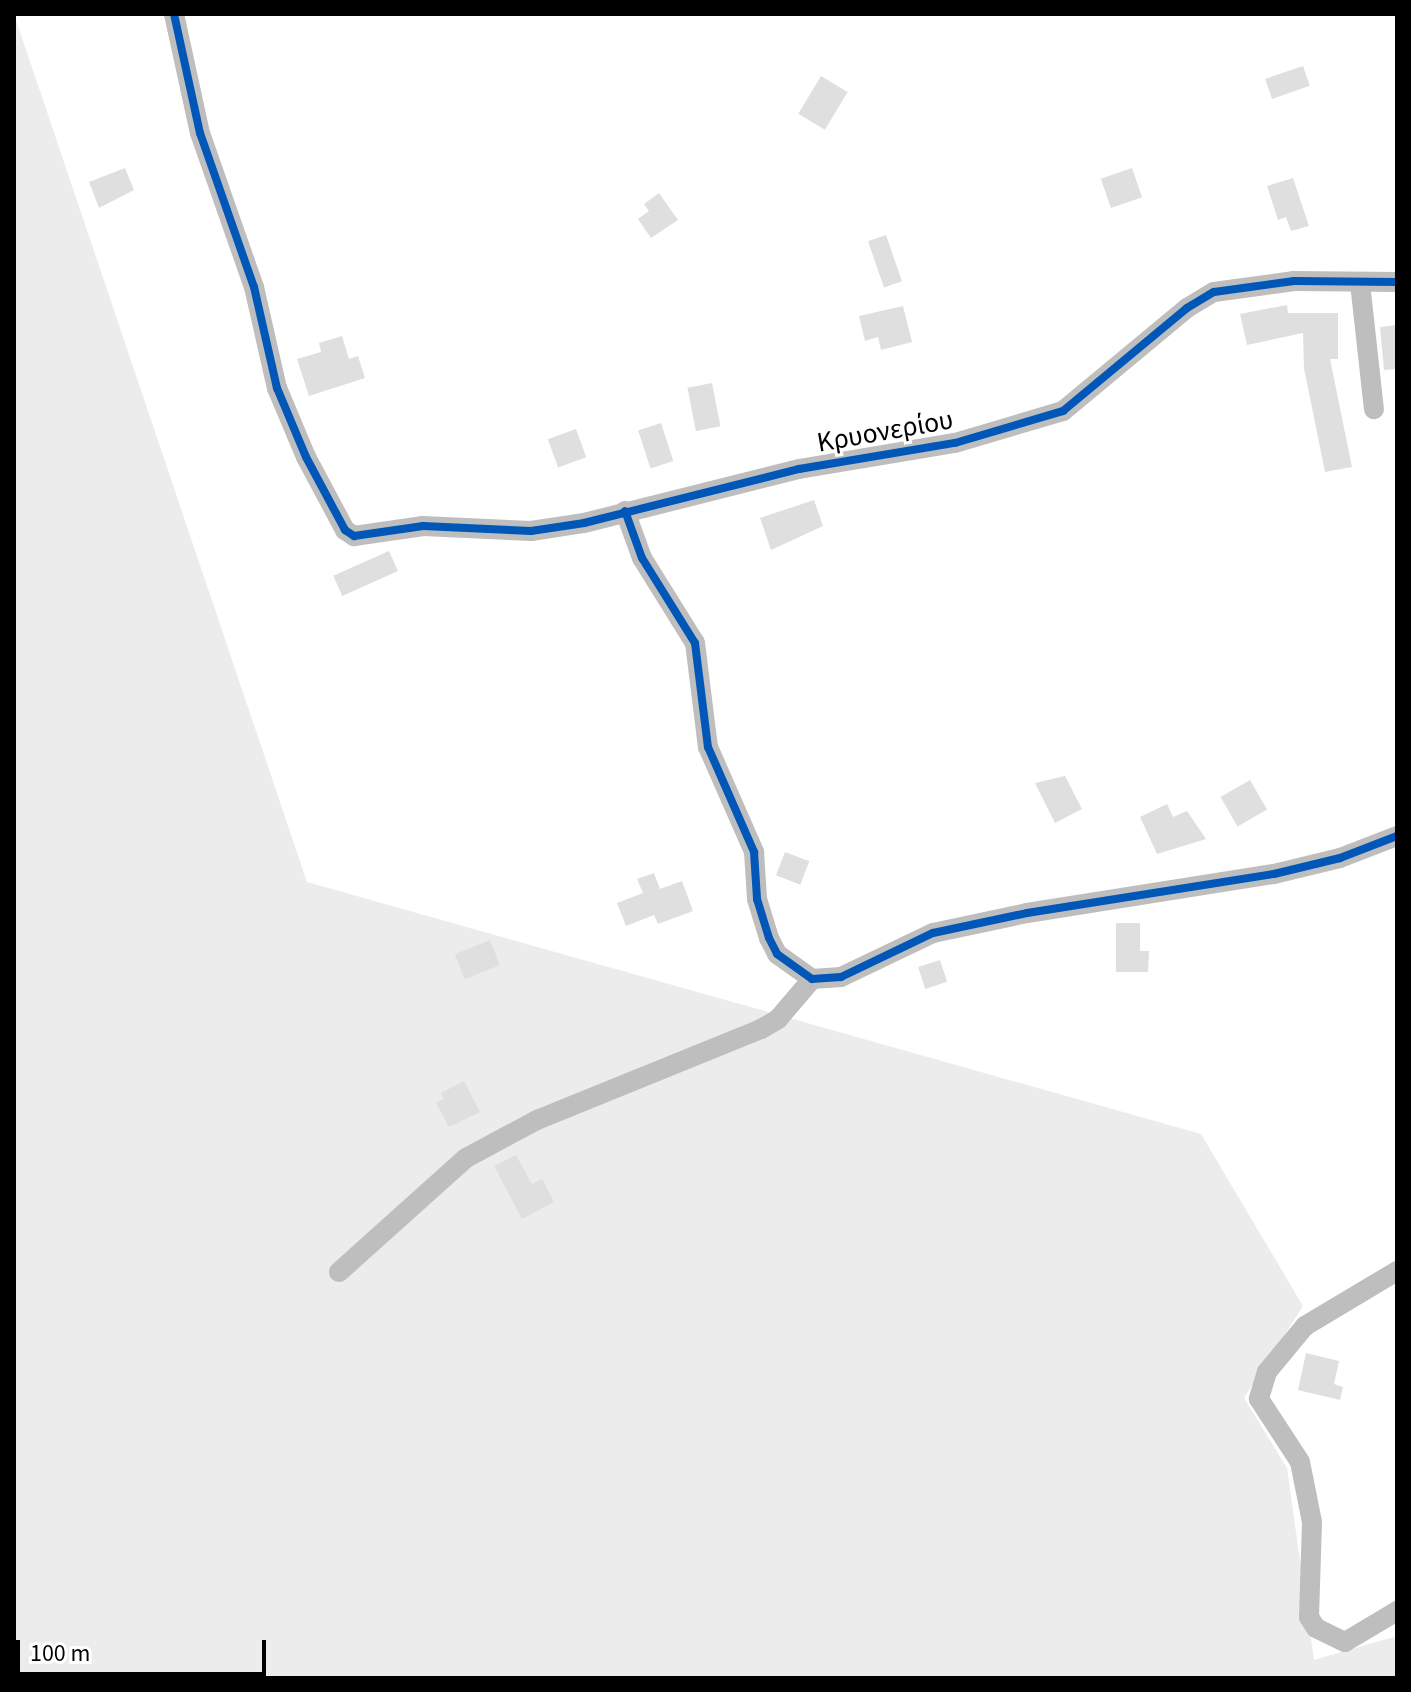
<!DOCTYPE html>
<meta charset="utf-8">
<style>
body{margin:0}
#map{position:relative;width:1411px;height:1692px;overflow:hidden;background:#fff;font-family:"Source Sans 3",sans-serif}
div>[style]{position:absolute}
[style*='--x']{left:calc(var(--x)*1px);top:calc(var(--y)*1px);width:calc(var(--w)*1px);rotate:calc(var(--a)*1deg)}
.green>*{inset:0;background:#ececec}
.building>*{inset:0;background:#dfdfdf;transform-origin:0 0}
.street>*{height:20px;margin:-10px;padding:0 10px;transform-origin:10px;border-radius:10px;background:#bebebe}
.cycleway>*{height:8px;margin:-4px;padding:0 4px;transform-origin:4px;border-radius:4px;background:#0057b8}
span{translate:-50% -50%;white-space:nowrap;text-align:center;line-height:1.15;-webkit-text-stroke:6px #fff;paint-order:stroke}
.street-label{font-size:28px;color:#000}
.frame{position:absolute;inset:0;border:16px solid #000;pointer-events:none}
.scale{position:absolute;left:16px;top:1640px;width:250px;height:36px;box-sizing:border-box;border:4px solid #000;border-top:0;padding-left:10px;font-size:24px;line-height:28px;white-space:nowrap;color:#000;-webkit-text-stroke:6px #fff;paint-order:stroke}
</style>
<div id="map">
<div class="green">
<div style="clip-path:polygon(14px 14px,307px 882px,1201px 1134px,1303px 1306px,1244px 1398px,1287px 1468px,1314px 1660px,1397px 1636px,1397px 1676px,14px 1678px)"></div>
</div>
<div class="building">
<div style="left:1303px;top:66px;width:21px;height:40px;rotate:71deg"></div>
<div style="left:821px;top:76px;width:31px;height:44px;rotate:31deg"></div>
<div style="clip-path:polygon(125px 168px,134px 190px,99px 208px,89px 182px)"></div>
<div style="left:1132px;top:168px;width:31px;height:33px;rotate:71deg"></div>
<div style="clip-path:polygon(1293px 178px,1309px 226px,1291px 231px,1286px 217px,1278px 220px,1267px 186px)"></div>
<div style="clip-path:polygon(659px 193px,678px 220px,651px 238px,638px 219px,649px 211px,644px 204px)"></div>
<div style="left:886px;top:235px;width:49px;height:19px;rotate:71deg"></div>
<div style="clip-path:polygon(1287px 305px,1288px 313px,1338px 313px,1338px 359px,1330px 359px,1352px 467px,1325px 472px,1304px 368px,1303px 333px,1247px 345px,1240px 314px)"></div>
<div style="clip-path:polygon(903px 306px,912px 342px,881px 350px,878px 337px,865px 341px,859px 316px)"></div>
<div style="clip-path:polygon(1397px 325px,1397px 369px,1384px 370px,1380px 327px)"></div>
<div style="clip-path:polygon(342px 336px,349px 359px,358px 356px,365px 378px,309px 396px,297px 359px,321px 352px,319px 343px)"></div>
<div style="left:712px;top:383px;width:44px;height:25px;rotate:79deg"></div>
<div style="left:661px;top:423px;width:40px;height:24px;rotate:72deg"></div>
<div style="left:576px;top:429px;width:30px;height:30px;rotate:70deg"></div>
<div style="clip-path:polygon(814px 500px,823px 526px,771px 550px,760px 518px)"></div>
<div style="left:389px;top:551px;width:22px;height:61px;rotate:66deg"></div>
<div style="clip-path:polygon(1065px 776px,1082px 809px,1055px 823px,1035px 783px)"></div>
<div style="left:1250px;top:780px;width:34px;height:34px;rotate:60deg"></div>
<div style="clip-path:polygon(1167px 804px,1173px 817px,1187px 811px,1206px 839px,1157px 854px,1140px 817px)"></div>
<div style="left:785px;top:852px;width:26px;height:25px;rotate:21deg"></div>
<div style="clip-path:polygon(654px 873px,660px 889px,682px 881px,693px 911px,658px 924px,654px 915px,626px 926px,617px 903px,643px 893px,637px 879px)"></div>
<div style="clip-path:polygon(1116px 923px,1140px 923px,1140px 951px,1149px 951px,1148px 972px,1116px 972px)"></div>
<div style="left:490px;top:940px;width:27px;height:38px;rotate:68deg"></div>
<div style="left:940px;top:960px;width:23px;height:23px;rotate:72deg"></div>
<div style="clip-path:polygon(464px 1081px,480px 1112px,449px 1127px,436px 1103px,444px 1099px,441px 1093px)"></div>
<div style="clip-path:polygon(516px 1155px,532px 1184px,542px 1179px,554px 1202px,522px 1219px,494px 1166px)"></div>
<div style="clip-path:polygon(1306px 1353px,1339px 1361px,1334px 1384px,1343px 1387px,1340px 1400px,1298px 1390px)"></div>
</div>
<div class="street">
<div style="--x:174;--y:14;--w:122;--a:77.7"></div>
<div style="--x:200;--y:133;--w:163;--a:70.7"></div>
<div style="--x:254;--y:287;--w:104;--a:77.2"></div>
<div style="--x:277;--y:388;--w:75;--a:67.2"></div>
<div style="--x:306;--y:457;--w:83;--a:61.9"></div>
<div style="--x:345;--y:530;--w:11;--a:34"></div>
<div style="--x:354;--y:536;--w:70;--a:-8.2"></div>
<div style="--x:423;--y:526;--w:108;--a:2.7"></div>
<div style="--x:531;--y:531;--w:54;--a:-8.6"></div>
<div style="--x:584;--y:523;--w:222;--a:-14.1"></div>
<div style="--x:799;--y:469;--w:158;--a:-9.5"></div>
<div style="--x:955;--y:443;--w:113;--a:-16.5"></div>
<div style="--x:1063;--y:411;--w:161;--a:-39.7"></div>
<div style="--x:1187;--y:308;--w:31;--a:-31"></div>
<div style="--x:1214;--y:292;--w:81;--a:-7.8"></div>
<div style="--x:1294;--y:281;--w:103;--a:0.6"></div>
<div style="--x:1360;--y:283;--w:127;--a:83.7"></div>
<div style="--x:625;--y:511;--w:50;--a:70.1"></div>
<div style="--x:642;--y:558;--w:100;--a:58.1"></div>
<div style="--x:695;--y:643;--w:105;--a:82.9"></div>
<div style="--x:708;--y:747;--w:115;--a:66.3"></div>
<div style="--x:754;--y:852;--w:47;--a:86.3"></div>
<div style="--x:757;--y:899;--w:41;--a:72.9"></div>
<div style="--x:769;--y:938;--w:18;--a:63"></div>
<div style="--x:777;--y:954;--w:43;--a:35.5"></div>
<div style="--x:812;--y:979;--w:29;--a:-4"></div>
<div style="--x:841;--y:977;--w:102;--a:-25.6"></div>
<div style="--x:933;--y:933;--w:96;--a:-12"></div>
<div style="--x:1027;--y:913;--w:250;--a:-9"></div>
<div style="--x:1274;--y:874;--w:68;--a:-13.6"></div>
<div style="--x:1340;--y:858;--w:61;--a:-21.1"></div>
<div style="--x:1397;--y:1271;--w:107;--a:149.1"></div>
<div style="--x:1305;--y:1326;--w:60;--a:129.6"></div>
<div style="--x:1267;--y:1372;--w:28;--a:107"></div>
<div style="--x:1259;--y:1399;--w:75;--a:56.9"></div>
<div style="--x:1300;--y:1462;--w:61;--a:78.7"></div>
<div style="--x:1312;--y:1522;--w:95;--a:91.8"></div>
<div style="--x:1309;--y:1617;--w:13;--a:58"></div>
<div style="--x:1316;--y:1628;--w:32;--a:26"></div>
<div style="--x:1345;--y:1642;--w:61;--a:-30.8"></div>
<div style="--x:339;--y:1272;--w:171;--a:-41.9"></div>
<div style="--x:466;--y:1158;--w:81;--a:-28.2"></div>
<div style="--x:537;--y:1120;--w:242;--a:-22.1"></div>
<div style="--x:761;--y:1029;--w:20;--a:-30"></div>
<div style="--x:778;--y:1019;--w:52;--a:-49.6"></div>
</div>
<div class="cycleway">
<div style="--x:174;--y:14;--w:122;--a:77.7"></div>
<div style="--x:200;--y:133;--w:163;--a:70.7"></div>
<div style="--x:254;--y:287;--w:104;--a:77.2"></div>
<div style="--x:277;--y:388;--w:75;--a:67.2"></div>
<div style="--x:306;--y:457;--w:83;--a:61.9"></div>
<div style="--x:345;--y:530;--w:11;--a:34"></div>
<div style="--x:354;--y:536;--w:70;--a:-8.2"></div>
<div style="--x:423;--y:526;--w:108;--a:2.7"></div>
<div style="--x:531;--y:531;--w:54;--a:-8.6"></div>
<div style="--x:584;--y:523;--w:222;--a:-14.1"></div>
<div style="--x:799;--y:469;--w:158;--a:-9.5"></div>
<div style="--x:955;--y:443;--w:113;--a:-16.5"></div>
<div style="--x:1063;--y:411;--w:161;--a:-39.7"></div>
<div style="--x:1187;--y:308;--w:31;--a:-31"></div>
<div style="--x:1214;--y:292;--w:81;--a:-7.8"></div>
<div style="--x:1294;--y:281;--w:103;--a:0.6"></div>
<div style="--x:625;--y:511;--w:50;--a:70.1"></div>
<div style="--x:642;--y:558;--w:100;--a:58.1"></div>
<div style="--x:695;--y:643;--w:105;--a:82.9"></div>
<div style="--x:708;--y:747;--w:115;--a:66.3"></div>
<div style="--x:754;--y:852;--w:47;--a:86.3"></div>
<div style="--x:757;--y:899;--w:41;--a:72.9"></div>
<div style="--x:769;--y:938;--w:18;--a:63"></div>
<div style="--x:777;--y:954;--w:43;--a:35.5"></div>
<div style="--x:812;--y:979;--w:29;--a:-4"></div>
<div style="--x:841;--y:977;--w:102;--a:-25.6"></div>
<div style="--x:933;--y:933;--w:96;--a:-12"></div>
<div style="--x:1027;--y:913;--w:250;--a:-9"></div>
<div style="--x:1274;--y:874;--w:68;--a:-13.6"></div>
<div style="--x:1340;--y:858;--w:61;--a:-21.1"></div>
</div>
<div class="street-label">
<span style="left:885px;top:431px;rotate:-10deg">Κρυονερίου</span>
</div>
<div class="frame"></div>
<div class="scale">100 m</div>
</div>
